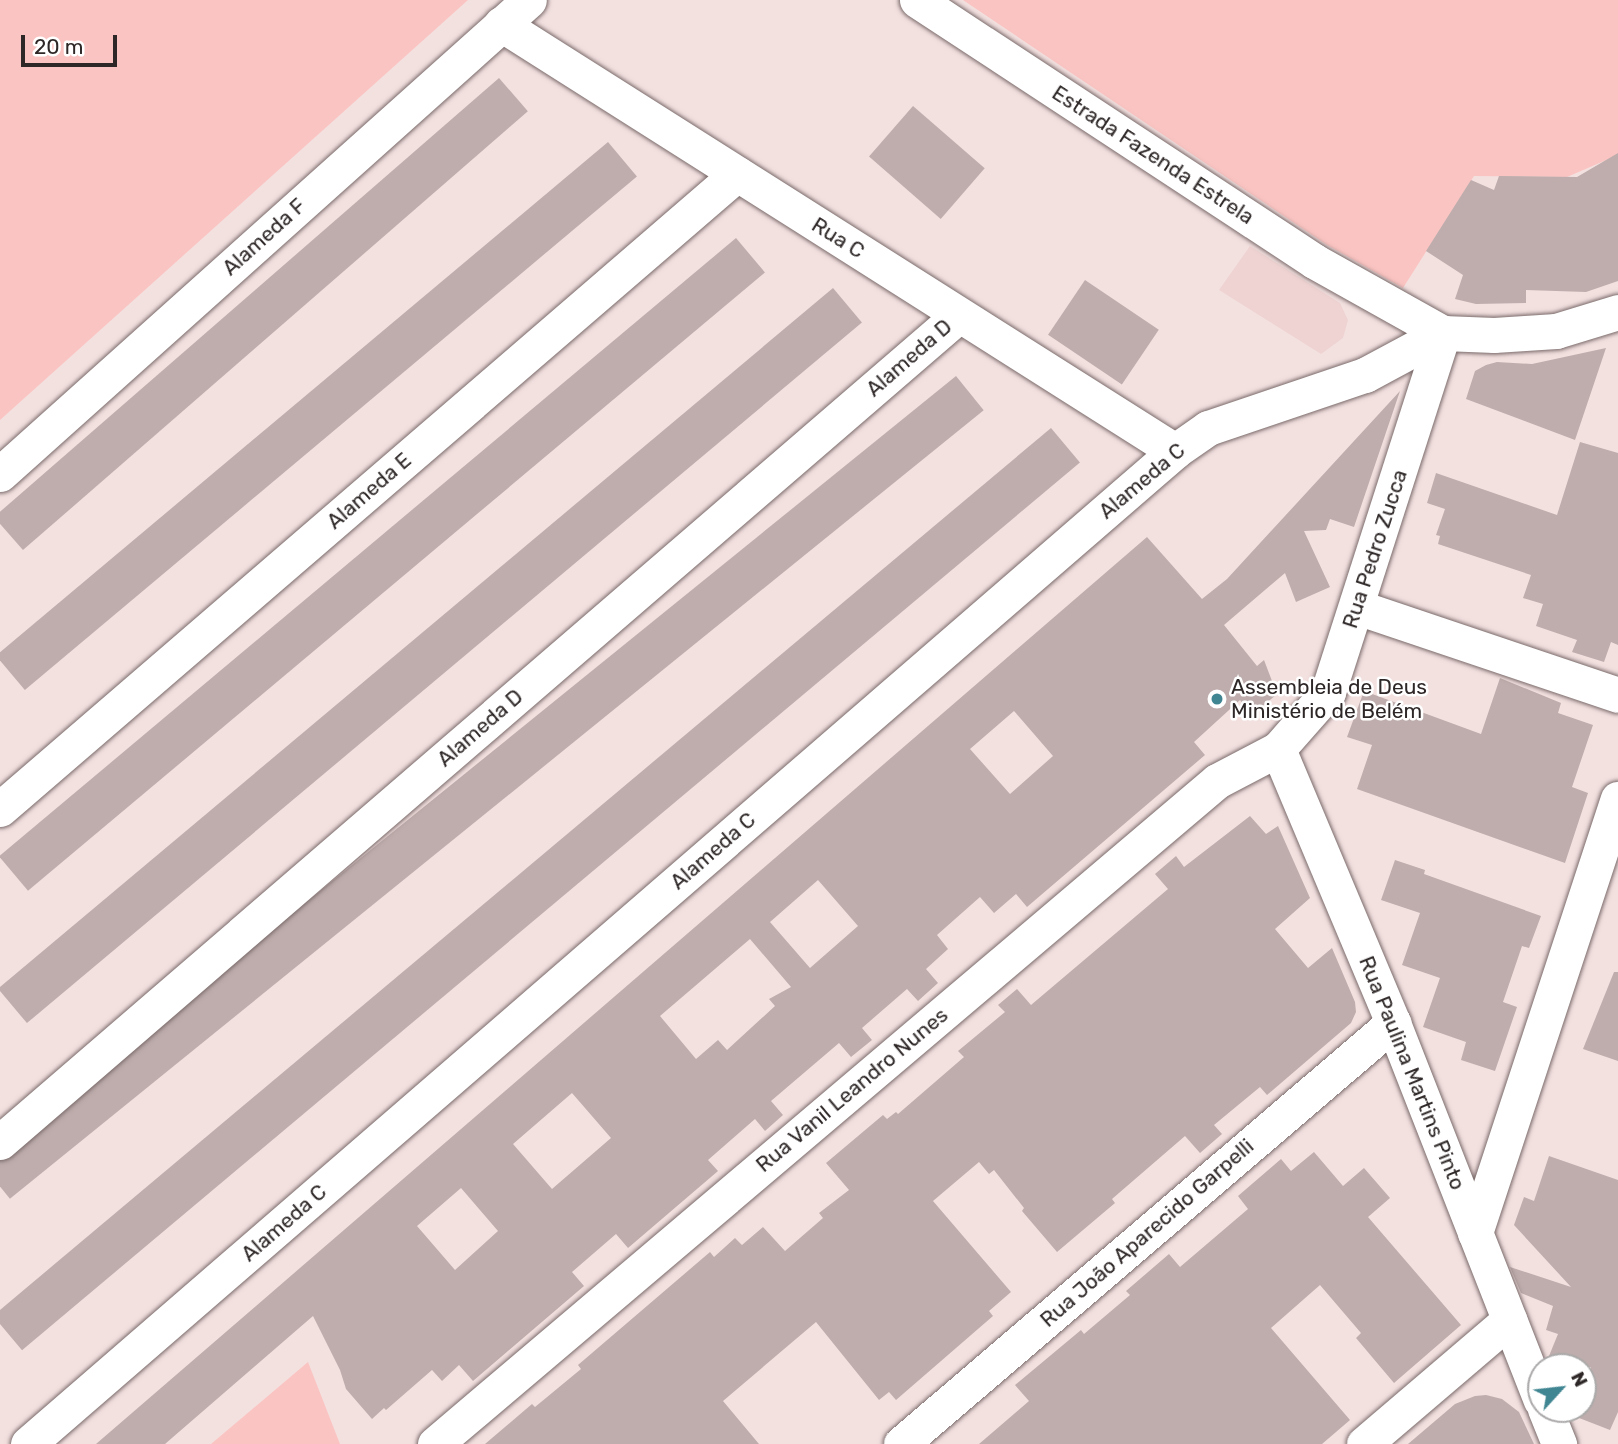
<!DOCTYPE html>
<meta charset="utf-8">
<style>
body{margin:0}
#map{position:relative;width:1618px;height:1444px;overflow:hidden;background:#f3e1e0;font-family:Rubik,sans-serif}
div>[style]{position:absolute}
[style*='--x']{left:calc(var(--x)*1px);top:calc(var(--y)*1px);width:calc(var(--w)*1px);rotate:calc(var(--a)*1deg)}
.built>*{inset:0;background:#eed3d2}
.green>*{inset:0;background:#fac4c2}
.building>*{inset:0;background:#beadac;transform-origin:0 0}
.roads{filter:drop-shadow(0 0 2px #7a6a6a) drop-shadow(0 0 2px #7a6a6a)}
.minor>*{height:35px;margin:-17.5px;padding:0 17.5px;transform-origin:17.5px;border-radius:17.5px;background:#fff}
.dots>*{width:19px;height:19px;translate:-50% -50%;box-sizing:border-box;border:4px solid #fff;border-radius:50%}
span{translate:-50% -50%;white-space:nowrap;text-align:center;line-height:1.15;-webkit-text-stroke:5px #fff;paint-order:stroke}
.street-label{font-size:21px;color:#2e2727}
.poi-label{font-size:21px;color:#2e2727}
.left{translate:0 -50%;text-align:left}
.north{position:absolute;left:1527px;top:1353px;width:70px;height:70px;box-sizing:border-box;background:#fff;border:2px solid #aba9a9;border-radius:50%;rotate:63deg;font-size:19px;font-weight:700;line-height:28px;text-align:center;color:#2e2727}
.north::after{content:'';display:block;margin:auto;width:24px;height:32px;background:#408692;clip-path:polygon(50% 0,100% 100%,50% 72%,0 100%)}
.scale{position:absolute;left:21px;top:35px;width:96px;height:32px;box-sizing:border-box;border:4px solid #2e2727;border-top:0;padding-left:9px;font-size:21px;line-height:24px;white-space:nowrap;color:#2e2727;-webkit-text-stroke:5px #fff;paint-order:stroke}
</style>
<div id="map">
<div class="built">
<div style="clip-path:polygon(1250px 246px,1340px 303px,1348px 320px,1343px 338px,1321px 354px,1219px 290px)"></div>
</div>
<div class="green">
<div style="clip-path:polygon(0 0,468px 0,0 420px)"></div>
<div style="clip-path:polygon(963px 0,1618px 0,1618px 155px,1567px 177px,1474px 176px,1403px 288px,1327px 245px)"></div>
<div style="clip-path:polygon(308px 1362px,340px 1444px,211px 1444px)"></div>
</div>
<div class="building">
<div style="left:499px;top:78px;width:44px;height:669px;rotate:49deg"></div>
<div style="left:913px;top:106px;width:95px;height:67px;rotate:41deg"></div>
<div style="left:608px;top:142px;width:45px;height:799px;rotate:50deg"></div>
<div style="clip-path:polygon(1618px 153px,1618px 281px,1586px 292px,1526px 290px,1526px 303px,1476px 304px,1455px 299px,1463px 275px,1426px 251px,1471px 180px,1494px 190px,1499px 176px,1577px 177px)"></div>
<div style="left:736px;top:238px;width:45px;height:962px;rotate:50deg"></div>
<div style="left:1085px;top:280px;width:89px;height:66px;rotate:34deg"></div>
<div style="left:833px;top:288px;width:45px;height:1090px;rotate:50deg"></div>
<div style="clip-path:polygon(1606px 348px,1575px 440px,1466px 399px,1475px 371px,1486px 365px,1497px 362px,1532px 364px)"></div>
<div style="left:956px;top:376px;width:44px;height:1253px;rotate:51deg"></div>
<div style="clip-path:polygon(evenodd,1400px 391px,1354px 527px,1330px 519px,1326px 530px,1304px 531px,1330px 587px,1296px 602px,1285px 573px,1224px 625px,1257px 666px,1264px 660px,1277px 694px,1252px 715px,1240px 700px,1194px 742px,1205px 755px,1027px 907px,1016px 894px,994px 913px,980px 897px,937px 935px,948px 949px,926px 969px,938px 983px,918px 1001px,907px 989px,862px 1028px,872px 1040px,851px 1057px,839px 1043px,771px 1101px,783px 1115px,765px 1131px,755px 1119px,708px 1160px,718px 1171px,628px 1248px,616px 1234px,572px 1272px,584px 1286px,473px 1381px,459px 1365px,442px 1381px,432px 1370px,386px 1410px,384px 1408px,372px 1419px,346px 1389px,340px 1370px,313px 1316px,165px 1444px,96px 1444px,1147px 537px,1202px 599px,1227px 579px,1400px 391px,1014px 711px,1053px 756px,1010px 794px,970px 749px,1014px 711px,1400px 391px,818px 880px,858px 926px,810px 968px,770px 922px,818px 880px,1400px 391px,750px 939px,791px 987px,769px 999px,775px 1006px,727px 1050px,718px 1040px,696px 1059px,660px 1016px,750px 939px,1400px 391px,572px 1093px,611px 1138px,552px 1189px,513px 1144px,572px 1093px,1400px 391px,461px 1188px,498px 1231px,455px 1270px,417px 1226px,461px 1188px)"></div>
<div style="left:1051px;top:428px;width:45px;height:1381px;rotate:50deg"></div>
<div style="clip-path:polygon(1580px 442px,1618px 453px,1618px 645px,1611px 642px,1604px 662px,1572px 652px,1577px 640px,1536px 626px,1543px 604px,1523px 598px,1531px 575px,1438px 544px,1440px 536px,1436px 535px,1445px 509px,1427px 503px,1436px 473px,1557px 515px)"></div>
<div style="clip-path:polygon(1500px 678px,1561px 703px,1558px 713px,1593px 725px,1572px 787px,1588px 793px,1565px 863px,1357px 789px,1372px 745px,1347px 737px,1364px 691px,1481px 734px)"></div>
<div style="clip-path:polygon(1250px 816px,1266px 834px,1278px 826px,1310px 898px,1275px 929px,1308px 968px,1332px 948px,1355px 1002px,1356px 1012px,1351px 1023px,1267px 1095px,1260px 1087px,1214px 1125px,1222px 1134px,1200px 1153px,1185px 1136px,1112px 1199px,1115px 1203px,1057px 1252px,1022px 1211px,1024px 1208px,994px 1170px,989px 1174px,979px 1162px,933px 1201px,1011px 1292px,989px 1311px,993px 1316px,896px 1400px,889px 1392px,879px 1400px,816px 1322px,723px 1401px,759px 1444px,485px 1444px,532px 1404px,535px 1407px,581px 1369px,578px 1365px,710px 1252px,714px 1257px,735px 1238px,742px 1245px,763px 1227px,785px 1251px,823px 1218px,819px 1213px,849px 1190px,826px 1163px,883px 1115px,887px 1119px,896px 1112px,898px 1114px,964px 1057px,958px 1051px,1005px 1012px,998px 1005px,1017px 989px,1031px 1005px,1168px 889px,1155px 874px,1176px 856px,1184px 867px)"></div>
<div style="clip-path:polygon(1395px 860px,1425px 870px,1424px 874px,1541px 916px,1529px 948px,1522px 946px,1503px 1002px,1517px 1007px,1495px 1071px,1461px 1060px,1466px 1042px,1423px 1027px,1440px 978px,1402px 965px,1420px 913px,1381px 900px)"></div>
<div style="clip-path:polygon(1614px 972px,1618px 972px,1618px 1061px,1583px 1049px)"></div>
<div style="clip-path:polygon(1314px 1152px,1343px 1186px,1364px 1168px,1390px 1198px,1368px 1217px,1461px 1325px,1394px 1383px,1356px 1338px,1361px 1333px,1320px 1285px,1271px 1328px,1350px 1420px,1322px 1444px,979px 1444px,1029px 1401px,1015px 1385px,1081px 1330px,1084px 1334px,1130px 1295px,1126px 1291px,1169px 1254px,1180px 1267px,1248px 1209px,1238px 1196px,1281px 1159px,1291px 1171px)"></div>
<div style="clip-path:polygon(1549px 1156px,1618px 1180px,1618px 1412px,1610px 1430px,1574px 1416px,1577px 1409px,1583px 1409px,1583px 1391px,1591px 1367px,1578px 1367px,1549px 1356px,1558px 1334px,1546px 1330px,1553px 1306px,1521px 1293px,1510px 1267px,1571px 1287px,1514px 1225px,1524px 1197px,1534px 1201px)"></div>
<div style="clip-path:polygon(1486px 1395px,1502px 1399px,1519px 1412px,1534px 1444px,1408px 1444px,1455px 1404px,1475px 1396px)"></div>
</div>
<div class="roads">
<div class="minor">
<div style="--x:917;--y:0;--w:475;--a:33.3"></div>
<div style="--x:1314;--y:261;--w:148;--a:29.2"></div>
<div style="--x:1443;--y:333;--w:51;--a:2.2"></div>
<div style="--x:1494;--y:335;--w:62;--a:-3.7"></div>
<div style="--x:1556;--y:331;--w:65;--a:-17"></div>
<div style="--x:501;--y:24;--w:798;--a:32.36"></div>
<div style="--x:0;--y:474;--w:710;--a:-41.86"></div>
<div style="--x:1357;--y:607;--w:275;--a:18.6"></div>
<div style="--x:1278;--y:749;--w:297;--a:67.2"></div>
<div style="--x:1393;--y:1023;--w:405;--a:68.6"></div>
<div style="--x:0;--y:809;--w:973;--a:-40.75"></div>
<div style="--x:0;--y:1142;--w:1266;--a:-40.77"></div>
<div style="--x:1475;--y:1233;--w:457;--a:-71.8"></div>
<div style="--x:1545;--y:1409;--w:38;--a:68"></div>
<div style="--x:28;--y:1444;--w:1517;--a:-40.88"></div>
<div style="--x:1175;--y:451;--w:40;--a:-34.9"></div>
<div style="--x:1208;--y:428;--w:166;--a:-18.7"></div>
<div style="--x:1365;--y:375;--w:89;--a:-28.3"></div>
<div style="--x:435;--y:1444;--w:1025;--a:-40.29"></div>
<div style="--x:1217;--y:781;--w:69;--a:-27.7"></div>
<div style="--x:1278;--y:749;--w:76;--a:-48.7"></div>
<div style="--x:1328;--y:692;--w:377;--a:-72.2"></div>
<div style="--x:901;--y:1444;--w:648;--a:-40.55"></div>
<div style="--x:1364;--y:1444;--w:191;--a:-40.5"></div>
</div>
</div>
<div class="dots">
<div style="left:1217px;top:699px;background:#408692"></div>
</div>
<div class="street-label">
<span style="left:1153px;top:155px;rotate:33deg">Estrada Fazenda Estrela</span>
<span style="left:264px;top:237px;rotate:-42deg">Alameda F</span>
<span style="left:838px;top:238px;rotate:32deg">Rua C</span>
<span style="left:909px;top:358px;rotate:-41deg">Alameda D</span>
<span style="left:1142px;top:481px;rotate:-40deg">Alameda C</span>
<span style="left:369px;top:491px;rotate:-41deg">Alameda E</span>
<span style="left:1375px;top:549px;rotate:-72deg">Rua Pedro Zucca</span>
<span style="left:480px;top:728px;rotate:-41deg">Alameda D</span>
<span style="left:713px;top:851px;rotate:-41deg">Alameda C</span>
<span style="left:1412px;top:1073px;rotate:68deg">Rua Paulina Martins Pinto</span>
<span style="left:852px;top:1090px;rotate:-40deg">Rua Vanil Leandro Nunes</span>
<span style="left:284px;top:1223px;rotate:-41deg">Alameda C</span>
<span style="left:1147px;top:1233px;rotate:-41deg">Rua João Aparecido Garpelli</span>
</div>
<div class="poi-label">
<span class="left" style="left:1231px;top:699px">Assembleia de Deus<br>Ministério de Belém</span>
</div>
<div class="north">N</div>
<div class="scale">20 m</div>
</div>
